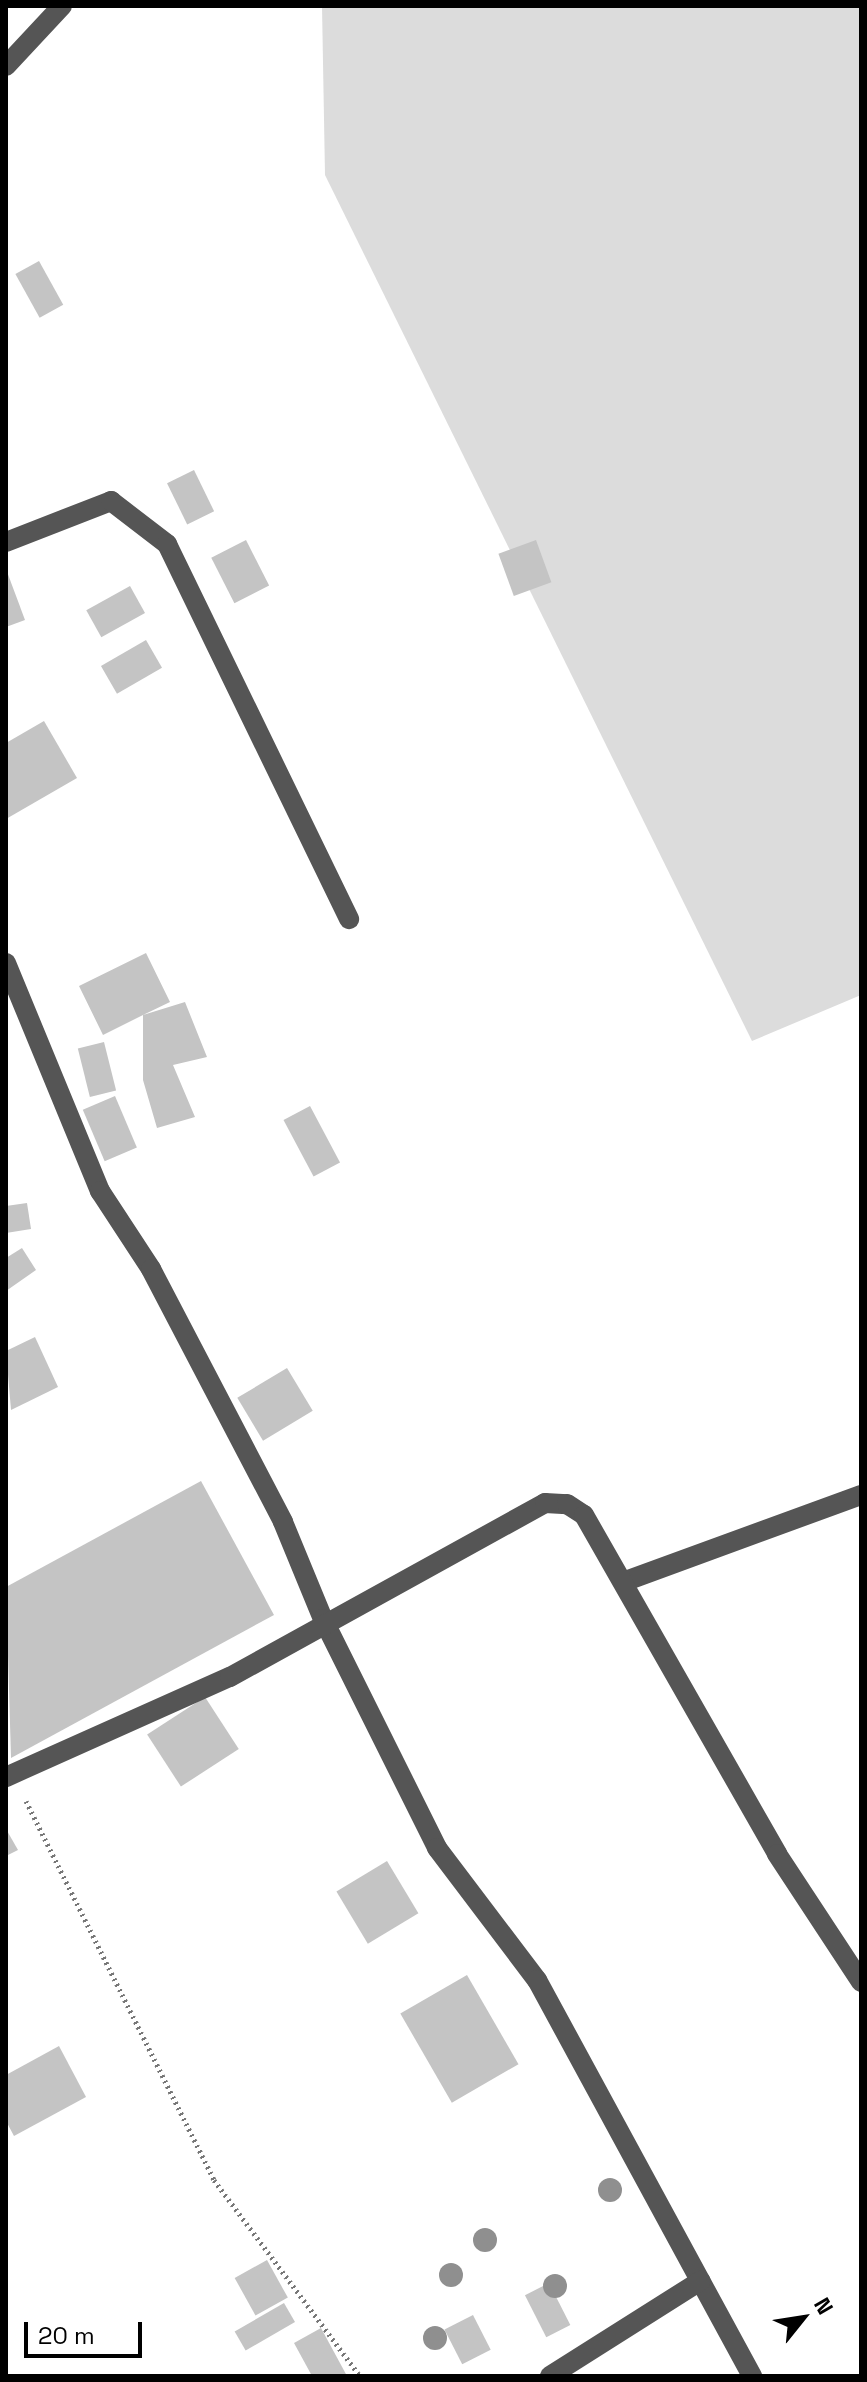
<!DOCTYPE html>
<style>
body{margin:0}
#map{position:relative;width:867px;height:2382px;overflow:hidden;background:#fff;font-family:"Space Grotesk",sans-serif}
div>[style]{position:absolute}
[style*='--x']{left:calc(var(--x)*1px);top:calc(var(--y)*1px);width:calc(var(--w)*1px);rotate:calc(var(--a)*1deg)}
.green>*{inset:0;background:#dcdcdc}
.building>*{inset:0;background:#c4c4c4;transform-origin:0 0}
.path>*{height:5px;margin-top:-2.5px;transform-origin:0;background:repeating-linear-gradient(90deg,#777 0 2px,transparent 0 6px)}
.minor>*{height:20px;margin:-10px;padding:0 10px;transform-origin:10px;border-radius:10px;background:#555}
.trees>*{width:24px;height:24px;margin:-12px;border-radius:50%;background:#8f8f8f}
span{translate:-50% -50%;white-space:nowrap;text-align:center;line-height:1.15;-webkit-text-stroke:6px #fff;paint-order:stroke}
.frame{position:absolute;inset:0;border:8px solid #000;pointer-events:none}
.north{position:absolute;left:763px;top:2278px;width:80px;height:80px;-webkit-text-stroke:6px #fff;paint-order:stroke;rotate:60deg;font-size:22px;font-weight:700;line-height:32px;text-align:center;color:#000}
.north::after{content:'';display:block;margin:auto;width:28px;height:36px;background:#000;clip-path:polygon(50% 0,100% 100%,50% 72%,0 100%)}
.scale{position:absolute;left:24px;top:2322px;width:118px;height:36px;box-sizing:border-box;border:4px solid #000;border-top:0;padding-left:10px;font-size:24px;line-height:28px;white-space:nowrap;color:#000;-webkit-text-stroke:6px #fff;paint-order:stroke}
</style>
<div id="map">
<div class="green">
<div style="clip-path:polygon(322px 6px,861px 6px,861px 995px,752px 1041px,325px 175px)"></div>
</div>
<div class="building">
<div style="left:39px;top:261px;width:50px;height:27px;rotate:61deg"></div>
<div style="left:194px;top:470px;width:46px;height:30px;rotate:64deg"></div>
<div style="left:246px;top:540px;width:51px;height:39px;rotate:63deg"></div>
<div style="left:536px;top:540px;width:45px;height:40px;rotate:70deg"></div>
<div style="clip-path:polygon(6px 569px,25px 620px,6px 627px)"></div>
<div style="left:130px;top:586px;width:31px;height:50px;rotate:61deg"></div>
<div style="left:146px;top:640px;width:32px;height:52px;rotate:60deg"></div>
<div style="clip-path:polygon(44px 721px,77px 778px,6px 819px,6px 743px)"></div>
<div style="clip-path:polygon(146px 953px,170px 1002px,143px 1015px,185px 1002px,207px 1057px,173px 1065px,195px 1117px,157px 1128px,143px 1080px,143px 1015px,103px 1035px,79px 986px)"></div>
<div style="left:104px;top:1042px;width:50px;height:27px;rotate:76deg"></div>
<div style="left:115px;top:1096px;width:56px;height:35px;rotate:67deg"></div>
<div style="left:310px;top:1106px;width:64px;height:30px;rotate:62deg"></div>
<div style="clip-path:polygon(27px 1203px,31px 1229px,6px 1233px,6px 1206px)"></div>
<div style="clip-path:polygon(22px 1248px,36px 1270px,6px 1291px,6px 1258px)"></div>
<div style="clip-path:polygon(35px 1337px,58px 1387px,11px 1410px,6px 1351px)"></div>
<div style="left:287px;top:1368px;width:50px;height:58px;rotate:59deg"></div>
<div style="clip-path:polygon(201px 1481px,274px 1615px,11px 1758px,6px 1587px)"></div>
<div style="left:205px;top:1697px;width:62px;height:69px;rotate:57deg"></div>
<div style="clip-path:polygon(6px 1829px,18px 1850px,6px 1856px)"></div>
<div style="left:387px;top:1861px;width:61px;height:59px;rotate:59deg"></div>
<div style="left:467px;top:1975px;width:103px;height:77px;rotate:60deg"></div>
<div style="clip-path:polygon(59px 2046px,86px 2097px,14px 2136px,6px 2121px,6px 2075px)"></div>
<div style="left:267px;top:2260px;width:43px;height:37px;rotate:61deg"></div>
<div style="left:549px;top:2283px;width:47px;height:27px;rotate:63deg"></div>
<div style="left:284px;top:2303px;width:22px;height:57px;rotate:60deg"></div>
<div style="left:473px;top:2315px;width:39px;height:32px;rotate:63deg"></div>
<div style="clip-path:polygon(321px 2328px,347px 2376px,312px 2376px,294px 2343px)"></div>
</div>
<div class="path">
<div style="--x:26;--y:1801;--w:423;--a:63.6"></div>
<div style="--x:214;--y:2180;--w:244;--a:53.3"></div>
</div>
<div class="minor">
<div style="--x:6;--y:66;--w:82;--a:-47"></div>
<div style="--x:6;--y:542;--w:113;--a:-21.3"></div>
<div style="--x:111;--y:501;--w:71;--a:37.5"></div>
<div style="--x:167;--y:544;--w:417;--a:64.1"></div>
<div style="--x:6;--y:963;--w:247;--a:67.6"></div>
<div style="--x:100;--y:1191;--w:93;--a:56.8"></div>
<div style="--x:151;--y:1269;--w:285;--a:62.4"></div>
<div style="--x:283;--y:1522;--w:105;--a:67.6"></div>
<div style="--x:323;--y:1619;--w:256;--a:63.5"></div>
<div style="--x:437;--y:1848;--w:166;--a:52.9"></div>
<div style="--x:537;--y:1980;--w:451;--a:61.5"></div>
<div style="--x:623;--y:1582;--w:253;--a:-20.1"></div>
<div style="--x:6;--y:1777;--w:245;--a:-24.1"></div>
<div style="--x:230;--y:1677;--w:360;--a:-28.9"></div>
<div style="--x:545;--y:1503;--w:22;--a:3"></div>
<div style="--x:567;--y:1504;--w:20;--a:33"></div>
<div style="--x:584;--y:1515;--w:390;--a:60.3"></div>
<div style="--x:777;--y:1854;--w:153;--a:56.7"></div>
<div style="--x:550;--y:2376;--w:178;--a:-32.3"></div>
</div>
<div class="trees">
<div style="left:610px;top:2190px"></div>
<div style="left:485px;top:2240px"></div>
<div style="left:451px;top:2275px"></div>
<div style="left:555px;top:2286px"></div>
<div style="left:435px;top:2338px"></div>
</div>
<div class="frame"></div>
<div class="north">N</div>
<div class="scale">20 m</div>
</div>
